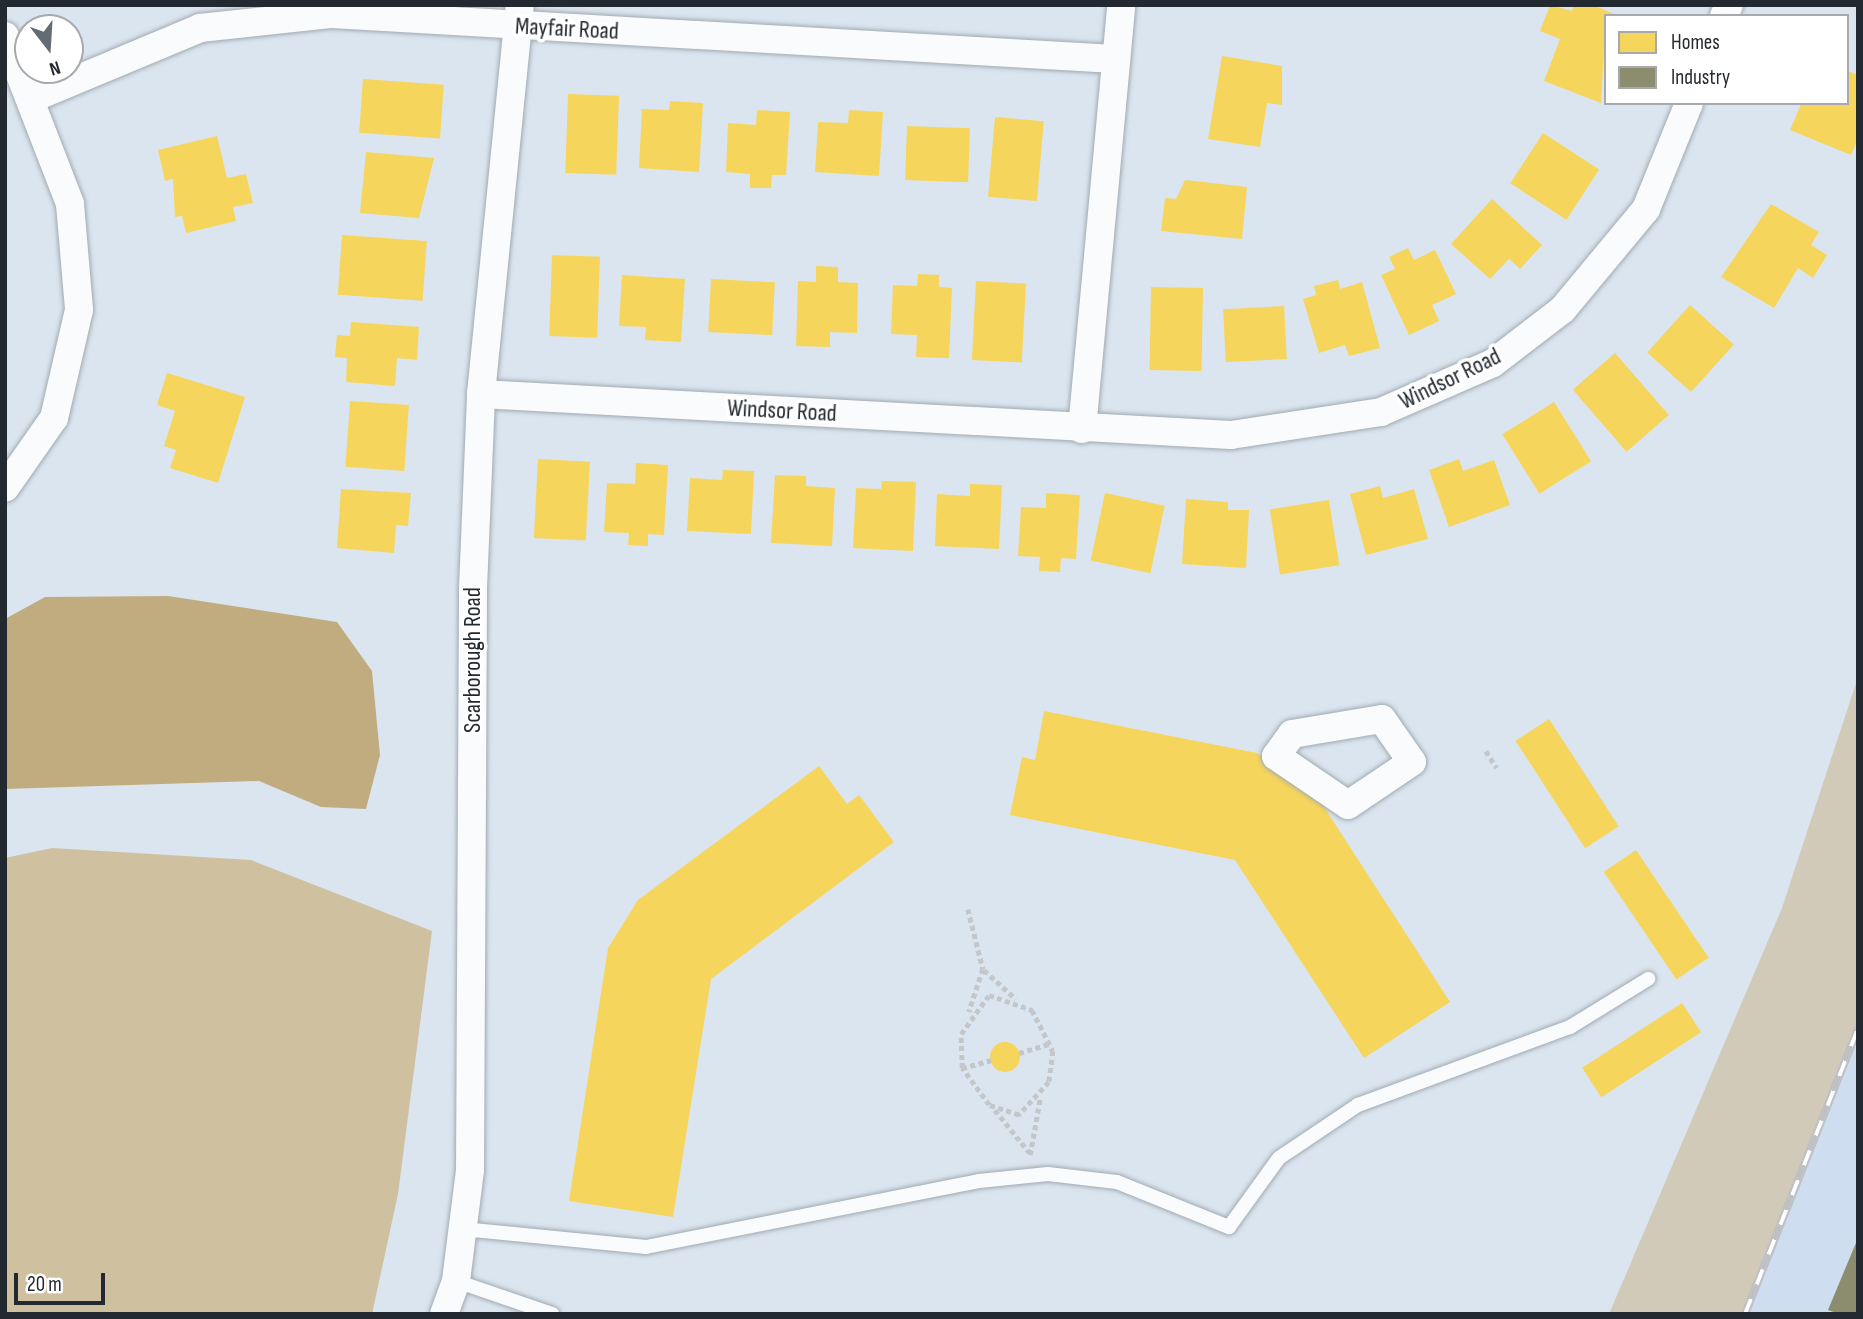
<!DOCTYPE html>
<style>
body{margin:0}
#map{position:relative;width:1863px;height:1319px;overflow:hidden;background:#dbe5ef;font-family:"Sofia Sans Condensed",sans-serif}
div>[style]{position:absolute}
[style*='--x']{left:calc(var(--x)*1px);top:calc(var(--y)*1px);width:calc(var(--w)*1px);rotate:calc(var(--a)*1deg)}
.built>*{inset:0;background:#ceddef}
.green>*{inset:0;background:#d1cab9}
.forest>*{inset:0;background:#cfc0a0}
.water>*{inset:0;background:#c1ac80}
.homes>*{inset:0;background:#f6d55c;transform-origin:0 0}
.round{border-radius:50%}
.industry>*{inset:0;background:#8c8c6e}
.path>*{height:4.5px;margin-top:-2.25px;transform-origin:0;background:repeating-linear-gradient(90deg,#c4c7ca 0 5px,transparent 0 8.5px)}
.roads{filter:drop-shadow(0 0 2px #a2aab1) drop-shadow(0 0 2px #a2aab1)}
.lane>*{height:14px;margin:-7px;padding:0 7px;transform-origin:7px;border-radius:7px;background:#fafbfd}
.street>*{height:28px;margin:-14px;padding:0 14px;transform-origin:14px;border-radius:14px;background:#fafbfd}
.rail>*{height:8px;margin-top:-4px;transform-origin:0;background:repeating-linear-gradient(90deg,#fff 0 16px,#bec0c4 0 32px);box-sizing:border-box;border-block:2px solid #bec0c4}
span{translate:-50% -50%;white-space:nowrap;text-align:center;line-height:1.15;-webkit-text-stroke:7px #fff;paint-order:stroke}
.street-label{font-size:24px;color:#232930}
.frame{position:absolute;inset:0;border:7px solid #232930;pointer-events:none}
.legend{position:absolute;left:1604px;top:14px;width:245px;height:91px;box-sizing:border-box;background:#fff;border:2px solid #a7a9ac;margin:0;padding:9px 12px;list-style:none;font-size:21px;color:#232930}
.legend li{display:flex;align-items:center;gap:14px;height:35px}
.legend b{width:35px;border:2px solid #a7a9ac}
.north{position:absolute;left:14px;top:14px;width:70px;height:70px;box-sizing:border-box;background:#fff;border:2px solid #a7a9ac;border-radius:50%;rotate:163deg;font-size:19px;font-weight:700;line-height:28px;text-align:center;color:#232930}
.north::after{content:'';display:block;margin:auto;width:24px;height:32px;background:#636b73;clip-path:polygon(50% 0,100% 100%,50% 72%,0 100%)}
.scale{position:absolute;left:14px;top:1273px;width:91px;height:32px;box-sizing:border-box;border:4px solid #232930;border-top:0;padding-left:9px;font-size:21px;line-height:24px;white-space:nowrap;color:#232930;-webkit-text-stroke:5px #fff;paint-order:stroke}
</style>
<div id="map">
<div class="built">
<div style="clip-path:polygon(1858px 1029px,1858px 1314px,1742px 1314px)"></div>
</div>
<div class="green">
<div style="clip-path:polygon(1858px 677px,1858px 1029px,1742px 1314px,1609px 1314px,1782px 908px)"></div>
</div>
<div class="forest">
<div style="clip-path:polygon(52px 848px,251px 860px,432px 931px,398px 1194px,372px 1314px,5px 1314px,5px 858px)"></div>
</div>
<div class="water">
<div style="clip-path:polygon(168px 596px,337px 622px,372px 671px,380px 755px,366px 809px,321px 807px,259px 781px,5px 789px,5px 619px,45px 597px)"></div>
</div>
<div class="homes">
<div style="clip-path:polygon(1550px 5px,1572px 11px,1574px 5px,1593px 5px,1619px 16px,1606px 16px,1601px 103px,1544px 81px,1560px 39px,1540px 31px)"></div>
<div style="clip-path:polygon(1222px 56px,1282px 66px,1282px 105px,1267px 103px,1260px 147px,1208px 139px)"></div>
<div style="clip-path:polygon(1847px 71px,1858px 75px,1858px 139px,1851px 155px,1790px 130px,1801px 104px,1847px 103px)"></div>
<div style="left:363px;top:79px;width:81px;height:54px;rotate:4deg"></div>
<div style="left:568px;top:94px;width:51px;height:79px;rotate:2deg"></div>
<div style="clip-path:polygon(670px 101px,703px 103px,699px 172px,639px 168px,642px 109px,669px 110px)"></div>
<div style="clip-path:polygon(757px 110px,790px 112px,786px 175px,772px 175px,771px 188px,750px 188px,750px 174px,726px 172px,728px 123px,756px 125px)"></div>
<div style="clip-path:polygon(849px 110px,883px 112px,879px 176px,815px 172px,818px 122px,848px 123px)"></div>
<div style="left:995px;top:117px;width:49px;height:80px;rotate:5deg"></div>
<div style="left:907px;top:126px;width:63px;height:54px;rotate:2deg"></div>
<div style="left:1543px;top:133px;width:67px;height:60px;rotate:33deg"></div>
<div style="clip-path:polygon(217px 136px,227px 178px,246px 174px,253px 203px,233px 207px,236px 221px,186px 233px,182px 216px,175px 217px,173px 179px,165px 181px,158px 150px)"></div>
<div style="clip-path:polygon(366px 152px,434px 158px,419px 218px,360px 213px)"></div>
<div style="clip-path:polygon(1185px 180px,1247px 187px,1242px 239px,1161px 231px,1165px 198px,1176px 199px)"></div>
<div style="clip-path:polygon(1492px 199px,1542px 245px,1520px 269px,1509px 259px,1490px 279px,1451px 244px)"></div>
<div style="clip-path:polygon(1771px 204px,1819px 232px,1811px 245px,1827px 255px,1813px 278px,1798px 268px,1774px 308px,1721px 277px)"></div>
<div style="left:342px;top:235px;width:85px;height:60px;rotate:4deg"></div>
<div style="clip-path:polygon(1408px 248px,1414px 260px,1435px 250px,1456px 294px,1432px 305px,1439px 321px,1409px 335px,1381px 275px,1395px 269px,1389px 257px)"></div>
<div style="left:552px;top:255px;width:48px;height:81px;rotate:2deg"></div>
<div style="clip-path:polygon(816px 266px,838px 267px,838px 282px,858px 283px,857px 333px,830px 332px,830px 347px,796px 346px,798px 281px,816px 282px)"></div>
<div style="clip-path:polygon(918px 274px,939px 275px,939px 287px,952px 288px,949px 358px,916px 357px,917px 335px,891px 334px,893px 285px,917px 286px)"></div>
<div style="clip-path:polygon(622px 275px,685px 279px,681px 342px,645px 340px,646px 327px,619px 326px)"></div>
<div style="left:711px;top:279px;width:64px;height:53px;rotate:3deg"></div>
<div style="clip-path:polygon(1338px 280px,1340px 289px,1362px 282px,1380px 348px,1349px 356px,1345px 345px,1319px 353px,1303px 299px,1316px 295px,1314px 286px)"></div>
<div style="left:976px;top:281px;width:50px;height:79px;rotate:3deg"></div>
<div style="left:1151px;top:287px;width:52px;height:83px;rotate:1deg"></div>
<div style="left:1690px;top:305px;width:59px;height:64px;rotate:42deg"></div>
<div style="left:1284px;top:306px;width:53px;height:61px;rotate:87deg"></div>
<div style="clip-path:polygon(351px 322px,419px 327px,417px 360px,397px 358px,395px 386px,346px 382px,347px 358px,335px 357px,337px 335px,350px 336px)"></div>
<div style="left:1615px;top:353px;width:82px;height:56px;rotate:49deg"></div>
<div style="clip-path:polygon(167px 373px,245px 397px,218px 483px,170px 468px,176px 450px,164px 446px,175px 411px,157px 405px)"></div>
<div style="left:350px;top:401px;width:59px;height:66px;rotate:4deg"></div>
<div style="left:1554px;top:402px;width:70px;height:61px;rotate:58deg"></div>
<div style="left:538px;top:459px;width:52px;height:79px;rotate:3deg"></div>
<div style="clip-path:polygon(1459px 459px,1463px 471px,1494px 460px,1510px 505px,1449px 527px,1429px 470px)"></div>
<div style="clip-path:polygon(636px 463px,668px 465px,664px 535px,648px 534px,648px 546px,628px 545px,629px 533px,604px 532px,607px 483px,635px 484px)"></div>
<div style="clip-path:polygon(723px 470px,754px 471px,751px 534px,687px 531px,690px 478px,722px 480px)"></div>
<div style="clip-path:polygon(775px 475px,806px 476px,806px 486px,835px 488px,832px 546px,771px 543px)"></div>
<div style="clip-path:polygon(882px 481px,916px 482px,913px 551px,853px 548px,856px 488px,881px 489px)"></div>
<div style="clip-path:polygon(970px 484px,1002px 485px,999px 549px,935px 546px,937px 494px,970px 496px)"></div>
<div style="clip-path:polygon(1380px 486px,1383px 498px,1414px 489px,1428px 539px,1366px 555px,1350px 494px)"></div>
<div style="clip-path:polygon(341px 489px,411px 493px,408px 526px,396px 525px,394px 553px,337px 548px)"></div>
<div style="clip-path:polygon(1046px 493px,1080px 495px,1076px 559px,1061px 558px,1060px 572px,1039px 571px,1040px 557px,1018px 556px,1021px 507px,1046px 508px)"></div>
<div style="left:1105px;top:493px;width:61px;height:69px;rotate:12deg"></div>
<div style="clip-path:polygon(1186px 499px,1228px 502px,1228px 510px,1249px 510px,1246px 568px,1182px 564px)"></div>
<div style="left:1329px;top:500px;width:66px;height:60px;rotate:81deg"></div>
<div style="clip-path:polygon(1044px 711px,1257px 753px,1317px 796px,1450px 1002px,1364px 1058px,1235px 860px,1010px 815px,1022px 757px,1035px 760px)"></div>
<div style="left:1549px;top:719px;width:128px;height:40px;rotate:57deg"></div>
<div style="clip-path:polygon(819px 766px,847px 804px,859px 795px,894px 842px,711px 979px,673px 1217px,569px 1201px,608px 948px,638px 900px)"></div>
<div style="left:1636px;top:850px;width:130px;height:39px;rotate:56deg"></div>
<div style="left:1682px;top:1003px;width:35px;height:119px;rotate:57deg"></div>
<div class="round" style="left:990px;top:1042px;width:30px;height:30px"></div>
</div>
<div class="industry">
<div style="clip-path:polygon(1858px 1238px,1858px 1314px,1839px 1314px,1828px 1310px)"></div>
</div>
<div class="path">
<div style="--x:1486;--y:751;--w:20;--a:57"></div>
<div style="--x:968;--y:909;--w:62;--a:76"></div>
<div style="--x:983;--y:969;--w:45;--a:108"></div>
<div style="--x:984;--y:970;--w:43;--a:42.2"></div>
<div style="--x:989;--y:995;--w:46;--a:19.2"></div>
<div style="--x:1032;--y:1010;--w:46;--a:62.9"></div>
<div style="--x:1053;--y:1051;--w:31;--a:97"></div>
<div style="--x:1049;--y:1082;--w:45;--a:132.3"></div>
<div style="--x:1019;--y:1115;--w:32;--a:-162"></div>
<div style="--x:989;--y:1105;--w:46;--a:-126.1"></div>
<div style="--x:962;--y:1068;--w:34;--a:-92"></div>
<div style="--x:961;--y:1034;--w:48;--a:-54.3"></div>
<div style="--x:1019;--y:1053;--w:34;--a:-17"></div>
<div style="--x:962;--y:1068;--w:30;--a:-15"></div>
<div style="--x:995;--y:1110;--w:54;--a:51"></div>
<div style="--x:1030;--y:1155;--w:57;--a:-79.9"></div>
</div>
<div class="roads">
<div class="lane">
<div style="--x:463;--y:1229;--w:184;--a:5.6"></div>
<div style="--x:646;--y:1247;--w:339;--a:-11.2"></div>
<div style="--x:979;--y:1181;--w:69;--a:-5.8"></div>
<div style="--x:1048;--y:1174;--w:69;--a:6.6"></div>
<div style="--x:1117;--y:1182;--w:121;--a:21.9"></div>
<div style="--x:1229;--y:1227;--w:85;--a:-54.1"></div>
<div style="--x:1279;--y:1158;--w:95;--a:-33.9"></div>
<div style="--x:1358;--y:1105;--w:226;--a:-20.2"></div>
<div style="--x:1570;--y:1027;--w:92;--a:-31.6"></div>
<div style="--x:456;--y:1281;--w:102;--a:19"></div>
</div>
<div class="street">
<div style="--x:1724;--y:16;--w:12;--a:-66"></div>
<div style="--x:5;--y:36;--w:180;--a:68.8"></div>
<div style="--x:70;--y:204;--w:106;--a:85.1"></div>
<div style="--x:79;--y:310;--w:111;--a:103"></div>
<div style="--x:54;--y:418;--w:85;--a:125"></div>
<div style="--x:33;--y:98;--w:181;--a:-22.7"></div>
<div style="--x:200;--y:28;--w:133;--a:-6.1"></div>
<div style="--x:332;--y:14;--w:784;--a:3.29"></div>
<div style="--x:481;--y:394;--w:751;--a:3.13"></div>
<div style="--x:1231;--y:435;--w:152;--a:-8.7"></div>
<div style="--x:1381;--y:412;--w:122;--a:-23.6"></div>
<div style="--x:1493;--y:363;--w:88;--a:-37.6"></div>
<div style="--x:1563;--y:309;--w:130;--a:-50.3"></div>
<div style="--x:1646;--y:209;--w:114;--a:-67.9"></div>
<div style="--x:1082;--y:429;--w:426;--a:-84.7"></div>
<div style="--x:1382;--y:719;--w:52;--a:55.1"></div>
<div style="--x:1412;--y:762;--w:77;--a:146.1"></div>
<div style="--x:1348;--y:805;--w:87;--a:-145.8"></div>
<div style="--x:1276;--y:756;--w:27;--a:-54"></div>
<div style="--x:1292;--y:734;--w:91;--a:-9.5"></div>
<div style="--x:444;--y:1314;--w:35;--a:-70"></div>
<div style="--x:456;--y:1281;--w:112;--a:-82.8"></div>
<div style="--x:470;--y:1170;--w:582;--a:-89.7"></div>
<div style="--x:473;--y:588;--w:194;--a:-87.6"></div>
<div style="--x:481;--y:394;--w:391;--a:-84.3"></div>
</div>
</div>
<div class="rail">
<div style="--x:1745;--y:1314;--w:307;--a:-68.4"></div>
</div>
<div class="street-label">
<span style="left:567px;top:29px;rotate:3deg">Mayfair Road</span>
<span style="left:1450px;top:379px;rotate:-26deg">Windsor Road</span>
<span style="left:782px;top:411px;rotate:3deg">Windsor Road</span>
<span style="left:473px;top:660px;rotate:-90deg">Scarborough Road</span>
</div>
<div class="frame"></div>
<ul class="legend">
<li><b style="height:19px;background:#f6d55c"></b>Homes</li>
<li><b style="height:19px;background:#8c8c6e"></b>Industry</li>
</ul>
<div class="north">N</div>
<div class="scale">20 m</div>
</div>
